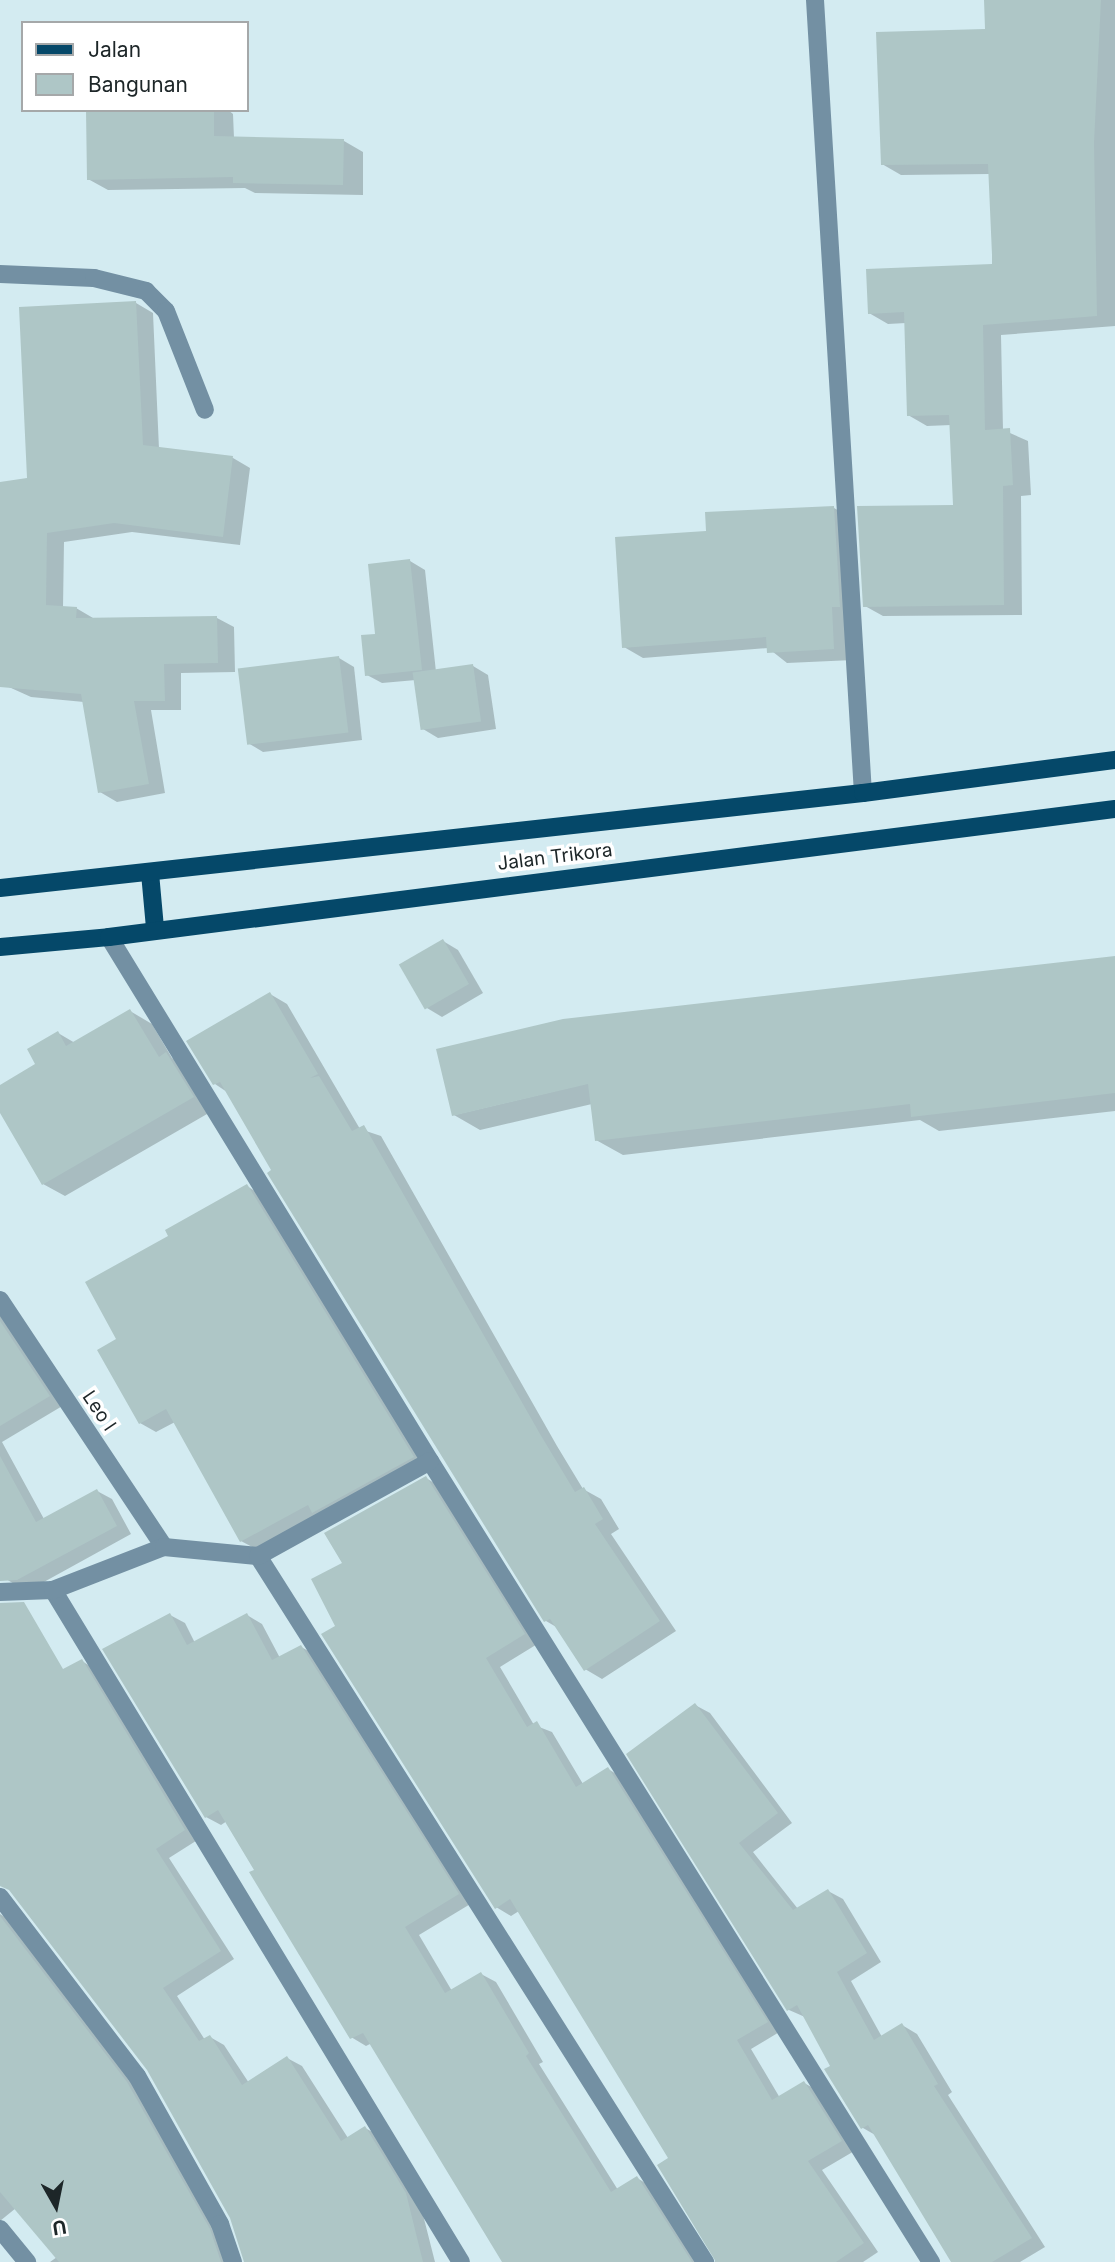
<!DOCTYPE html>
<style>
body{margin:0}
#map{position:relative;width:1115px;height:2262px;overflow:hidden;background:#d3ebf1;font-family:Inter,sans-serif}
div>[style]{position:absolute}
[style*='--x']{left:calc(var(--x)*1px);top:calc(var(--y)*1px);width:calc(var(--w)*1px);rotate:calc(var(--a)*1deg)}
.shadow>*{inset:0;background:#0003}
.building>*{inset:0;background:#aec6c6;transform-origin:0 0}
.minor>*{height:18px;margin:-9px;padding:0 9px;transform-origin:9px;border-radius:9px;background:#7390a3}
.major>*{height:18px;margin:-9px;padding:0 9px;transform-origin:9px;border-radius:9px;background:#054869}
span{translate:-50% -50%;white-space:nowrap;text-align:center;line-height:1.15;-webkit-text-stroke:7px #fff;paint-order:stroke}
.street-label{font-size:19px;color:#1d2628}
.legend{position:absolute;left:21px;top:21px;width:228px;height:91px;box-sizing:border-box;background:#fff;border:2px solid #a5a8a9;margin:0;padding:9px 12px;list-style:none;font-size:21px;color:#1d2628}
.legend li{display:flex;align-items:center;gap:14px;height:35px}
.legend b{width:35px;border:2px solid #a5a8a9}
.north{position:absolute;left:21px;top:2171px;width:70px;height:70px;-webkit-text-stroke:5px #fff;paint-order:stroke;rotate:171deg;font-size:19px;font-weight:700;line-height:28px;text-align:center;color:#1d2628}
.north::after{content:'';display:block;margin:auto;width:24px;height:32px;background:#1d2628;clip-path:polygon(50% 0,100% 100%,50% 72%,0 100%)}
</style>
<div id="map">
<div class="shadow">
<div style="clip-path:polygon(987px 0,1115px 0,1115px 326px,1001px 335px,1003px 430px,1028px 441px,1031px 495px,1021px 496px,1022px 615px,883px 616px,865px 606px,954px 507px,951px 425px,927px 426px,908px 415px,906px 323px,888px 324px,869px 313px,993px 265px,990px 174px,901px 175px,882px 164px,987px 30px)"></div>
<div style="clip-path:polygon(87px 110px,228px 110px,233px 114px,234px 138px,344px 141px,363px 152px,363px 195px,255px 193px,245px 188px,108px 190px,88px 179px)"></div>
<div style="clip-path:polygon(136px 303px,153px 313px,159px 449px,233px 458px,250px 468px,240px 545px,132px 532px,64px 542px,63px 608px,76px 608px,93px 618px,217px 618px,234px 627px,235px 672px,181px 673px,181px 710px,151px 710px,165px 793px,117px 802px,100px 792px,84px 702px,31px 697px,0 683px,0 484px,29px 480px)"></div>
<div style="clip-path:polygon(834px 508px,853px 519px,853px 660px,787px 663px,768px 648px,643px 658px,624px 647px,707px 533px)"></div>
<div style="clip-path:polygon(410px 561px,425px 570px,436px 672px,473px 666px,488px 675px,496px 729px,438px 738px,423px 729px,416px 680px,382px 683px,367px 675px,377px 635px)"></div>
<div style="clip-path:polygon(339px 658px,354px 667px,362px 740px,263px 752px,248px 743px)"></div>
<div style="clip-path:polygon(443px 941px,458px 950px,483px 993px,442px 1017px,427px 1008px)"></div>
<div style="clip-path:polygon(1115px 958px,1115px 1111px,939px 1131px,920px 1120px,623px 1155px,596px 1140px,592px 1104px,480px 1130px,454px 1115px)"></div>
<div style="clip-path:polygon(270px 994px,287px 1004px,360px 1129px,381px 1136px,557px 1446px,583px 1489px,601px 1499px,619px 1529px,611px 1534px,676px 1631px,602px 1679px,585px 1669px,558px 1628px,546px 1621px,227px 1092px,215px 1084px)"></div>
<div style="clip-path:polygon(130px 1011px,152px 1024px,172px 1058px,188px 1067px,214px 1110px,65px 1196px,43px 1184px,0 1110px,0 1087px,38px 1065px,58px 1033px,75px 1043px)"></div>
<div style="clip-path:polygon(247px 1186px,263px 1196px,429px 1466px,258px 1550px,241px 1541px,175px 1422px,156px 1432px,140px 1423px,119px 1340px,171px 1237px)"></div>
<div style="clip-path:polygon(0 1314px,64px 1405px,2px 1442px,44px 1519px,97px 1491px,112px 1499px,131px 1534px,33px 1588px,21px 1588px,6px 1579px,0 1569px)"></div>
<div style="clip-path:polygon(426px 1478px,441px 1487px,539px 1643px,500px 1667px,534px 1725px,552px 1732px,583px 1784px,608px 1769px,623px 1778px,781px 2031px,751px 2049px,780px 2098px,804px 2083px,819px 2091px,856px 2150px,822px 2170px,878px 2252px,863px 2262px,715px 2262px,716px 2256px,670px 2158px,519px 1911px,511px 1916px,496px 1907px,338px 1627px,344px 1563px)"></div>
<div style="clip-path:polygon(170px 1615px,185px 1623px,195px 1643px,247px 1615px,262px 1624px,280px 1658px,301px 1647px,316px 1655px,472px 1903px,419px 1935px,452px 1991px,481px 1974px,496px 1982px,543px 2062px,539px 2064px,618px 2190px,637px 2178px,652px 2187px,700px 2262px,503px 2262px,372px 2043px,366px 2046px,351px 2037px,227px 1821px,221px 1825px,206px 1817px)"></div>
<div style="clip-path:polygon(82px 1661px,96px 1670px,199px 1839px,169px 1858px,234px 1959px,177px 1996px,205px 2040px,210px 2037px,224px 2045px,249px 2083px,287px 2058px,302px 2066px,348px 2138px,365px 2128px,380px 2136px,420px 2203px,435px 2262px,245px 2262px,232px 2218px,148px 2069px,0 1828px,0 1676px,48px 1739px)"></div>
<div style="clip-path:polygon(695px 1705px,710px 1713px,792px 1823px,753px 1852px,798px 1909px,828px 1891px,843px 1899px,881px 1962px,851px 1981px,882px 2037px,902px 2025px,917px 2034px,952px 2092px,948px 2095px,1045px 2247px,1020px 2262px,953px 2262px,877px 2136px,863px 2128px,826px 2070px,832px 2067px,805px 2017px,789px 2010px)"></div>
<div style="clip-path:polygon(0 1914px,10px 1920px,142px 2092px,233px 2262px,50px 2262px,57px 2257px,16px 2208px,0 2221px)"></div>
</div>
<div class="building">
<div style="clip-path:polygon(984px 0,1101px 0,1094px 143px,1097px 316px,983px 325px,985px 430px,1010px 428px,1013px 485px,1003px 486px,1004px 605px,863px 607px,857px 506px,953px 505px,949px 415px,907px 416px,904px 312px,868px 314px,866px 269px,992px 264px,992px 255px,988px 164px,881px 165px,876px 32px,985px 29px)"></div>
<div style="clip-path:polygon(86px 110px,214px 110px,214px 136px,344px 139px,343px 185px,233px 183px,233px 177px,87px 180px)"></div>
<div style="clip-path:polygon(136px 301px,143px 445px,233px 456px,223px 537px,114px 523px,47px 533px,46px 605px,77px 607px,76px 618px,217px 616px,218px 663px,164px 664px,165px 701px,134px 701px,149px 784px,98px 793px,81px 694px,0 687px,0 482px,27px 478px,19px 307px)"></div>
<div style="clip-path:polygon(834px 506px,840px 607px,832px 607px,834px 649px,767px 653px,766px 637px,622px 648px,615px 537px,706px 531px,705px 512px)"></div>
<div style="clip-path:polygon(410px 559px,422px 670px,365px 676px,361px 635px,375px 634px,368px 564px)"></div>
<div style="left:339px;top:656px;width:77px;height:102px;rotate:83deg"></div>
<div style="left:473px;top:664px;width:58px;height:61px;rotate:82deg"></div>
<div style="left:443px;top:939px;width:52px;height:51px;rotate:60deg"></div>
<div style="clip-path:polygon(1115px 956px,1115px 1093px,911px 1117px,910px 1104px,595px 1141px,588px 1084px,452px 1116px,436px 1049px,563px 1019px)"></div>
<div style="clip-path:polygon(270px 992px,318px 1074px,310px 1078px,319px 1076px,352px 1131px,364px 1125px,540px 1434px,575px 1492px,584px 1487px,603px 1519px,595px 1524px,660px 1621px,584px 1671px,550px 1619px,544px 1622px,267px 1173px,271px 1170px,220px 1082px,213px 1085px,186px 1041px)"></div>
<div style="clip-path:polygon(130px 1009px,159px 1057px,166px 1052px,194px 1097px,42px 1185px,0 1113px,0 1085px,35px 1064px,27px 1049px,58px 1031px,66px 1046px)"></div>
<div style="clip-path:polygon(247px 1184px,414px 1457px,312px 1513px,308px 1505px,240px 1542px,166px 1409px,139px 1424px,97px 1350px,116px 1339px,85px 1282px,168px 1236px,165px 1230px)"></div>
<div style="clip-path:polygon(0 1321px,50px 1396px,0 1426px)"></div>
<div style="clip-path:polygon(0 1456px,36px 1522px,97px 1489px,117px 1526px,17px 1580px,0 1581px)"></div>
<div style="clip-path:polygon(426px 1476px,525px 1634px,486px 1658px,527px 1727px,537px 1721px,576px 1787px,608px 1767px,768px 2022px,737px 2040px,772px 2100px,804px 2081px,842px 2141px,808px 2161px,864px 2243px,836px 2262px,716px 2262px,657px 2165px,668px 2158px,510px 1899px,495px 1909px,321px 1634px,335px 1626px,311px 1579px,342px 1563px,324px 1533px)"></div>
<div style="clip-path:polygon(24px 1602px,63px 1669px,82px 1659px,185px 1830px,156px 1849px,221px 1951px,163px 1988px,199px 2041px,210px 2035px,242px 2085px,287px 2056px,341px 2141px,365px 2126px,406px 2193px,423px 2262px,244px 2262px,230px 2218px,147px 2070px,9px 1890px,0 1886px,0 1603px)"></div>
<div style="clip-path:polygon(170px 1613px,187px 1645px,247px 1613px,272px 1660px,301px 1645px,459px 1894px,405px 1927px,445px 1993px,481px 1972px,529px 2053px,526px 2056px,611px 2192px,637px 2176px,692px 2262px,502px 2262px,363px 2033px,350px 2039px,249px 1872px,254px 1870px,218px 1810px,205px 1818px,102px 1649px)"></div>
<div style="clip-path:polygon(695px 1703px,778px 1813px,739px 1843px,793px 1910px,828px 1889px,867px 1953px,837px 1972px,874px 2040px,902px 2023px,938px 2084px,934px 2086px,1032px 2238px,992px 2262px,951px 2262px,868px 2125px,861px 2129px,824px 2069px,830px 2066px,797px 2005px,787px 2011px,626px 1754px)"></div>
<div style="clip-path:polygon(0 1916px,127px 2082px,210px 2229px,221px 2262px,59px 2262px,0 2192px)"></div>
</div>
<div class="minor">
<div style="--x:815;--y:0;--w:794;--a:86.54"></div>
<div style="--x:0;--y:274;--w:94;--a:2.4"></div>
<div style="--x:94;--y:278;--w:54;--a:14"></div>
<div style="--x:146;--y:291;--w:28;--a:45"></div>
<div style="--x:166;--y:311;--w:106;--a:68.5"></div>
<div style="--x:109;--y:937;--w:615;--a:58.51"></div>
<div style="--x:430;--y:1461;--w:945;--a:57.98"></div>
<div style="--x:0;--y:1300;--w:296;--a:56.4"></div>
<div style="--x:258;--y:1556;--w:836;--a:57.66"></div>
<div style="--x:53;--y:1590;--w:786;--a:58.74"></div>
<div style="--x:0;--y:1592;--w:53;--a:-2.2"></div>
<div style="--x:53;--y:1590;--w:119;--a:-21.2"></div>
<div style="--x:164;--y:1547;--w:94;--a:5.5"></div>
<div style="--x:258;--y:1556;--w:196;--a:-28.9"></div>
<div style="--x:0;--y:1897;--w:225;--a:52.6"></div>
<div style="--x:137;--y:2076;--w:170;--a:60.7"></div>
<div style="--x:220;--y:2224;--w:40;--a:71.1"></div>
<div style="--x:0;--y:2229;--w:43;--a:50.7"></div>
</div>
<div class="major">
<div style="--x:150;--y:873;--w:55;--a:84.8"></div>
<div style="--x:0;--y:888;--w:868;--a:-6.28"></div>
<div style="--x:863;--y:793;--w:254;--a:-7.5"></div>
<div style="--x:0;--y:947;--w:109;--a:-5.2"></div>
<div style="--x:109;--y:937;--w:1014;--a:-7.25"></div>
</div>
<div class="street-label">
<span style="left:555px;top:857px;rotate:-7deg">Jalan Trikora</span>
<span style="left:99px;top:1411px;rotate:56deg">Leo I</span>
</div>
<ul class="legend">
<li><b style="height:9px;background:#054869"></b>Jalan</li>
<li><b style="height:19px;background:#aec6c6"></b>Bangunan</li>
</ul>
<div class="north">U</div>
</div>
